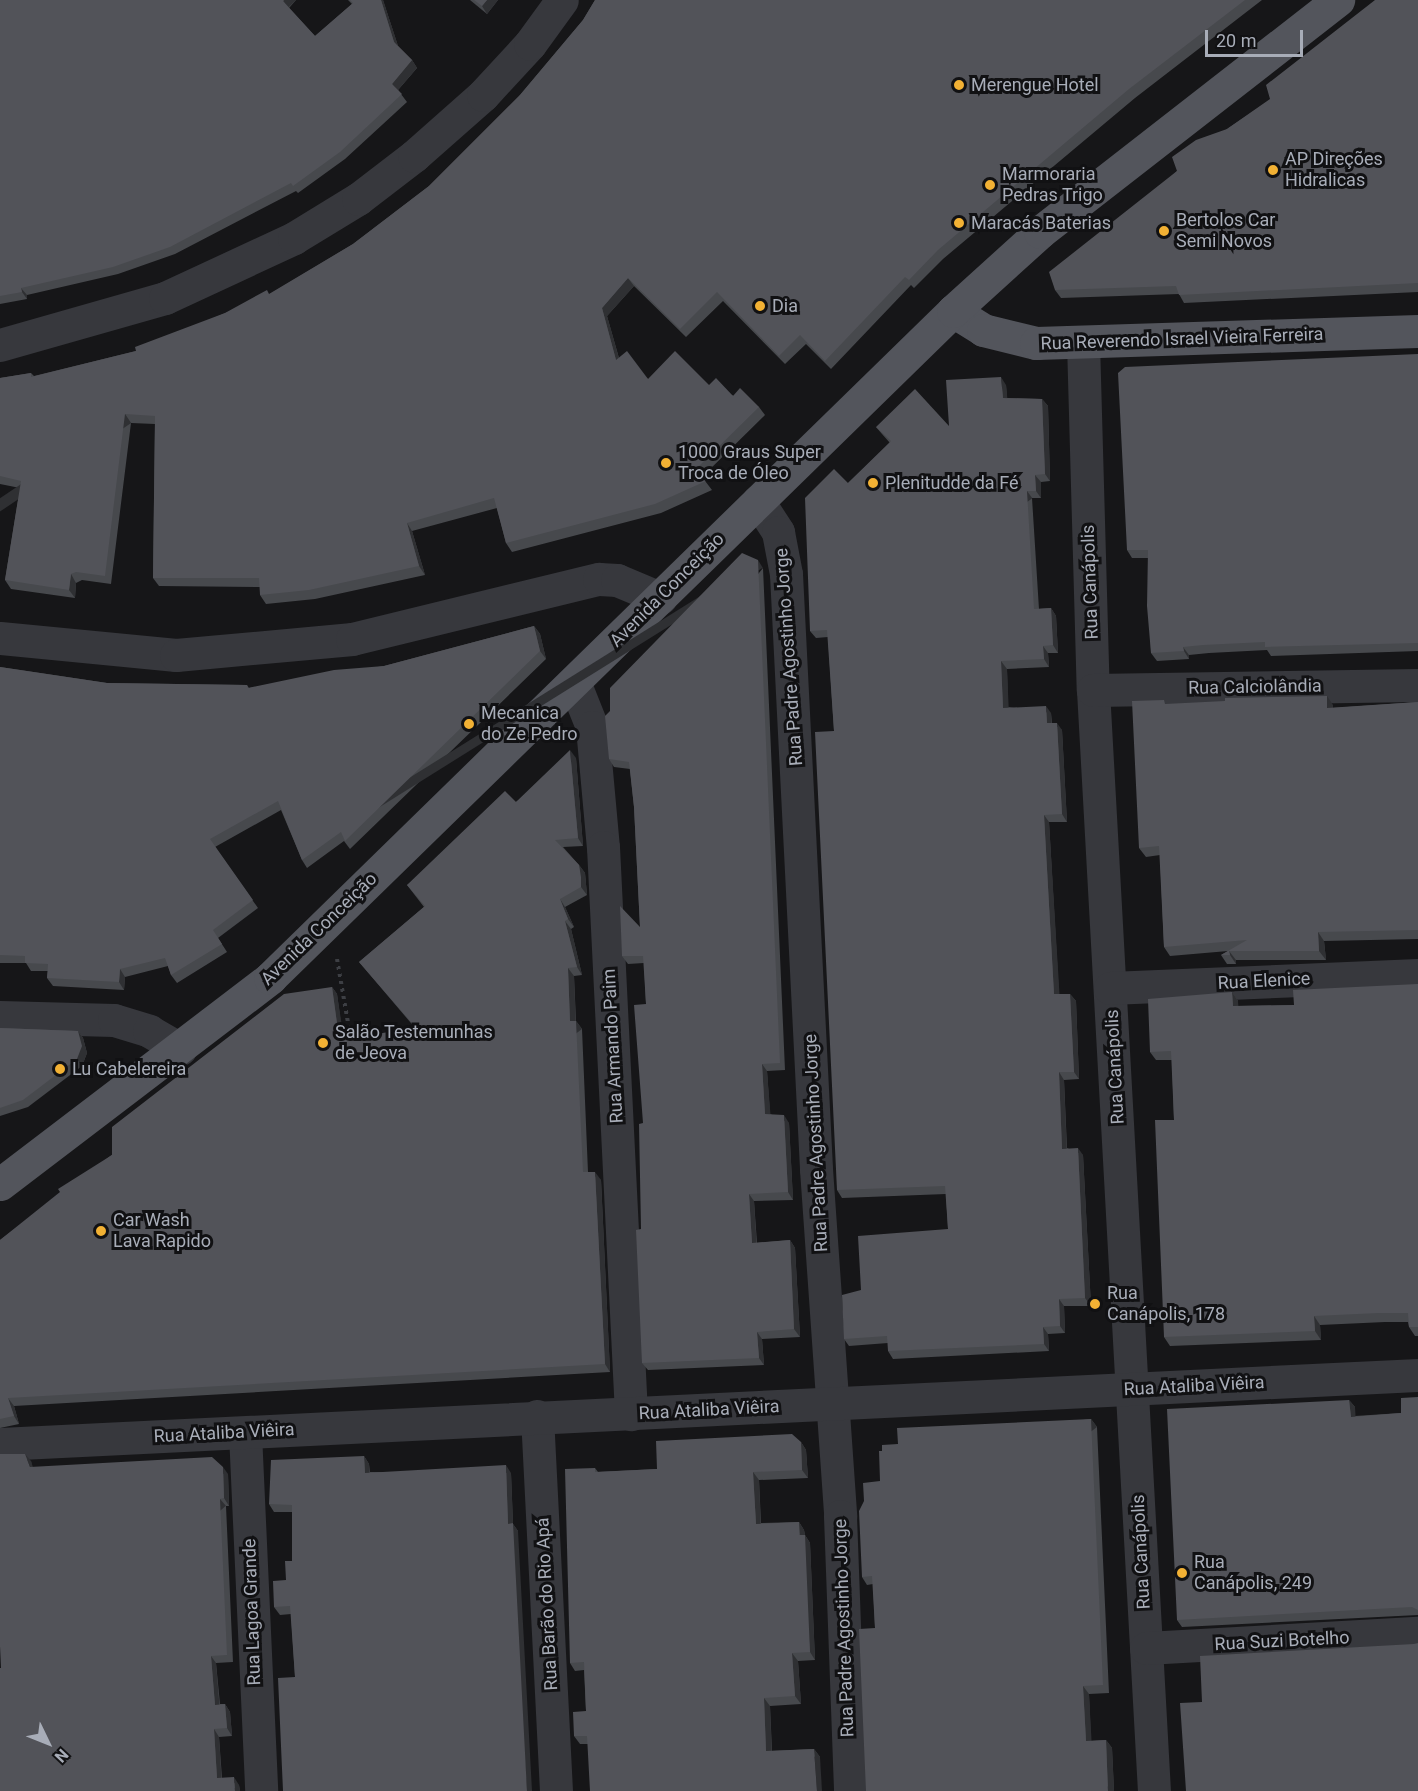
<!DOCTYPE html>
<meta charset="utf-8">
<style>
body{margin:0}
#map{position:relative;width:1418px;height:1791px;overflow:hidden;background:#161618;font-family:Roboto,sans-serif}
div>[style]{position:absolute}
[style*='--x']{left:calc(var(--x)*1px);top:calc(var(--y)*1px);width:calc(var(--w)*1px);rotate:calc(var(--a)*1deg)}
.path>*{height:4px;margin-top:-2px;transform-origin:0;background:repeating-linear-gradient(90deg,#3d3f44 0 3px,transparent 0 7.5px)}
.minor>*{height:33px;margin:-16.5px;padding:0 16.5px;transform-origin:16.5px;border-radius:16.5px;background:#37383d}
.major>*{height:33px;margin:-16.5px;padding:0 16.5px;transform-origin:16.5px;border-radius:16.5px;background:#53555c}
.wall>*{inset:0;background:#47494d}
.shaded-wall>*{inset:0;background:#2f3033;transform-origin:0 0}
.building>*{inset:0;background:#525359}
.dots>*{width:16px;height:16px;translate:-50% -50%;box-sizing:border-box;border:3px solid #111113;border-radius:50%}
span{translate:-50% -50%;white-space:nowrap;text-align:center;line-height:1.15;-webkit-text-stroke:6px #111113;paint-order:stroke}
.poi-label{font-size:18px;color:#a8adb8}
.left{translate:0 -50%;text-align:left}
.street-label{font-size:18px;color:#a8adb8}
.north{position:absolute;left:18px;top:1713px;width:60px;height:60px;-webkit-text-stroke:4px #111113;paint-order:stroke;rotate:133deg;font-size:16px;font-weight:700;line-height:24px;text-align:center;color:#a8adb8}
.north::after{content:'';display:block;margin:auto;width:21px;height:27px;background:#a8adb8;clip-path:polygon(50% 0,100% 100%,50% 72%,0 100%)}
.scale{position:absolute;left:1205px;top:30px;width:98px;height:27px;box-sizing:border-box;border:3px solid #a8adb8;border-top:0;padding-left:8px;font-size:18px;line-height:21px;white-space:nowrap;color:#a8adb8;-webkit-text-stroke:4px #111113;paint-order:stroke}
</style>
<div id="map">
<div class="path">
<div style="--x:337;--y:959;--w:82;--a:80.2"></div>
</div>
<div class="minor">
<div style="--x:1083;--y:342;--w:348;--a:88.4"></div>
<div style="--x:1093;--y:690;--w:1103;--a:86.83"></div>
<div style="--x:0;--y:345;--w:172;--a:-15.9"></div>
<div style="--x:165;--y:298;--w:142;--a:-24.9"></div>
<div style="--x:294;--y:238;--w:75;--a:-31.4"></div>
<div style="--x:358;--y:199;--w:71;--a:-37.5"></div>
<div style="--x:414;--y:156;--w:92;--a:-41.5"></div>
<div style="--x:483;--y:95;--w:69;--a:-47.3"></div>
<div style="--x:530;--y:44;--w:54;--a:-54"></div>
<div style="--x:758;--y:501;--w:37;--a:57"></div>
<div style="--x:778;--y:532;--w:43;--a:79.2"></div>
<div style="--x:786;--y:574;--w:596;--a:87.11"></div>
<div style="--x:816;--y:1169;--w:348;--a:86"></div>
<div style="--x:840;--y:1516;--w:275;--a:87.9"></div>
<div style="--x:0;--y:638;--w:177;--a:5.5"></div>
<div style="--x:176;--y:655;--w:177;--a:-5.2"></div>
<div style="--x:352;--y:639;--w:254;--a:-13.7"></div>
<div style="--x:599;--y:579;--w:18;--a:3"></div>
<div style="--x:617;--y:580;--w:47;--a:22.7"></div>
<div style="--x:574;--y:682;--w:48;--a:68.2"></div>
<div style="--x:592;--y:727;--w:121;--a:84.8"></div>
<div style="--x:603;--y:847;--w:568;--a:87.17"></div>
<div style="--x:1093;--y:690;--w:325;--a:-0.9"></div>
<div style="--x:1110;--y:988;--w:308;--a:-2.4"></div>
<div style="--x:0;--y:1017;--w:114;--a:1.5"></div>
<div style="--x:114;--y:1020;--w:37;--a:17"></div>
<div style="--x:149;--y:1031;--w:36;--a:30"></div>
<div style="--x:537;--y:1416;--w:375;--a:87.1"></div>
<div style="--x:245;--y:1433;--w:358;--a:87.4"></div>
<div style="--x:0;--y:1444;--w:1420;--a:-2.79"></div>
<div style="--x:1146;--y:1648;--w:272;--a:-3.2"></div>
</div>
<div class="major">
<div style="--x:953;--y:311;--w:36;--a:32"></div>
<div style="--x:983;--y:330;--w:55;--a:13.8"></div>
<div style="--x:1036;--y:343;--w:382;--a:-1.8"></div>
<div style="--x:0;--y:1184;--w:340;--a:-37.3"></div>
<div style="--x:270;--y:978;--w:955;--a:-44.32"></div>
<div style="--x:953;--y:311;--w:118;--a:-42.2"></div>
<div style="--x:1040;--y:232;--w:378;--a:-37.9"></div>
</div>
<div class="wall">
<div style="clip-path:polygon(0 0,296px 0,289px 8px,315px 36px,352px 4px,348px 0,383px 0,398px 46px,412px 60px,417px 68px,398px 90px,407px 102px,345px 159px,298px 193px,296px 191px,175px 254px,118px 274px,27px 295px,27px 299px,0 304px)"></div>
<div style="clip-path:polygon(470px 0,498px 0,487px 14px)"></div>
<div style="clip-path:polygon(595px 0,1262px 0,1135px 98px,943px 259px,914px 288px,911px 285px,831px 369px,806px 344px,785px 364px,723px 301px,686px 337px,634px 286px,607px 316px,619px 358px,648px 379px,709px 385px,759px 407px,765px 415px,702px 477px,712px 490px,661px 513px,512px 552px,506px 543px,497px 508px,412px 531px,425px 575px,315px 599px,266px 604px,260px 595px,260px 587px,159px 586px,153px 578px,155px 424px,131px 423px,111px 584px,82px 580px,76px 583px,75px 598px,11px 589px,5px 580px,20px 488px,0 484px,0 378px,31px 373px,34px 376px,136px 351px,270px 294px,353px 244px,429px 186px,520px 95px,583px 20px)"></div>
<div style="clip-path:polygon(1418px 0,1418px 292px,1184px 303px,1179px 294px,1061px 298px,1055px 290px,1177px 171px,1227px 129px)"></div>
<div style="clip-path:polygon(1418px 354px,1418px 651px,1271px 656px,1267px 650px,1209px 653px,1189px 655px,1189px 659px,1157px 661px,1151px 653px,1148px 558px,1132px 558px,1127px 550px)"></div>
<div style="clip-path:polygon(1006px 385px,1007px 398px,1042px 399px,1048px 406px,1050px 481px,1041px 482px,1041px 498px,1032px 498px,1039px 609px,1051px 608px,1056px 616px,1058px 653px,1048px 653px,1049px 667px,1007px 669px,1008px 707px,1051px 713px,1052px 723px,1062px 730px,1067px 822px,1049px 822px,1059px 994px,1070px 994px,1076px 1001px,1079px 1079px,1064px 1080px,1067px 1148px,1083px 1155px,1091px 1306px,1064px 1306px,1065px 1333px,1048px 1334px,1049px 1351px,893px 1359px,888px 1351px,888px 1343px,849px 1346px,844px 1339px,861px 1290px,948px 1229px,946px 1194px,842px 1198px,837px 1190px,834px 731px,828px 637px,816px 638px,810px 631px,848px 483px,890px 443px,882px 434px,876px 427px,949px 426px)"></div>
<div style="clip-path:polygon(763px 568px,785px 1070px,767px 1071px,770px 1114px,789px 1123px,793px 1200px,754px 1201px,757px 1243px,790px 1240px,795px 1248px,800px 1337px,762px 1339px,764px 1365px,648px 1370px,642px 1363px,641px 1229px,646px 1004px,644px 963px,628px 964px,622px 956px,640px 927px,634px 807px,630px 769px,614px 767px,609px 759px)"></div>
<div style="clip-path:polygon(534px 626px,540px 634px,546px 659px,350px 849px,344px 841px,307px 868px,302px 860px,281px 810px,215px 847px,258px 908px,218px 938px,227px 952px,177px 983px,171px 975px,168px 966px,125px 977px,124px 990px,53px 986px,47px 978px,48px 971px,31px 971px,26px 963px,0 963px,0 667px,107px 683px,247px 685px,249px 688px,384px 666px)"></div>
<div style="clip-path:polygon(1418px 702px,1418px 939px,1324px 941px,1326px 960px,1236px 960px,1236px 964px,1227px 964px,1221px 955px,1228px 951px,1170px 956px,1164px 947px,1160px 855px,1146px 857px,1139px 848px,1167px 704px,1333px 705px,1333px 708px)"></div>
<div style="clip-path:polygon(576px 758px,583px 846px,563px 847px,579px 865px,585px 873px,587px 895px,565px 907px,574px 927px,571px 929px,582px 975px,574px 976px,576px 1021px,582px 1029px,588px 1172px,601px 1180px,610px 1372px,14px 1406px,19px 1424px,0 1428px,0 1240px,332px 987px,337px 994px,343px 1038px,416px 1029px,365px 969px,359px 962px,424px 907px,407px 885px,516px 802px)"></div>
<div style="clip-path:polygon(1418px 984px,1418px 1336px,1415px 1336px,1409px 1327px,1408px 1322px,1385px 1322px,1320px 1325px,1321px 1340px,1170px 1346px,1164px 1337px,1174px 1120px,1172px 1060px,1156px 1060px,1150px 1052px,1232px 992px,1238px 1001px,1238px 1006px,1294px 1005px)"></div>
<div style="clip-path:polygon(0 1028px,78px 1031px,83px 1038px,87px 1053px,82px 1066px,28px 1107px,0 1116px)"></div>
<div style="clip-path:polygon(1418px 1397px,1418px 1615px,1182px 1627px,1177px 1620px,1349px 1400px,1355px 1407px,1355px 1416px,1401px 1413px)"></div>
<div style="clip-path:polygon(1091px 1419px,1097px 1427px,1109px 1693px,1089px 1694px,1091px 1741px,1106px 1740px,1112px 1748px,1114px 1791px,875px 1628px,873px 1584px,867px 1585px,862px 1577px,880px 1481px,882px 1451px,898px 1444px)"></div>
<div style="clip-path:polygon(801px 1442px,806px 1450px,808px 1478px,759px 1480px,761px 1523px,799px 1522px,804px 1530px,805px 1535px,810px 1543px,815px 1660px,798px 1661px,801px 1704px,770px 1706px,772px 1751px,814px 1749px,820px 1757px,588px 1744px,580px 1744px,574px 1736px,586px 1711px,584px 1670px,575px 1671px,570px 1663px,595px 1468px,598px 1472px,657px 1469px)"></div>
<div style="clip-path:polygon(364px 1456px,369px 1464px,370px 1472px,511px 1473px,513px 1524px,518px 1531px,295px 1677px,291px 1614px,280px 1615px,274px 1607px,286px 1580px,292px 1561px,292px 1512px,274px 1512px,269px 1504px)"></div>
<div style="clip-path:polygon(31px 1461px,32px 1467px,228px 1474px,229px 1506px,226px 1506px,233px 1662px,216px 1663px,220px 1704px,225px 1704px,230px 1712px,232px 1736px,219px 1737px,222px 1778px,239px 1785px,240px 1791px,1px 1668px)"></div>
</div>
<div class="shaded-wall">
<div style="clip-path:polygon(284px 0,296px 0,288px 8px,283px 1px)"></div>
<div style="clip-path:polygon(381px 0,383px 0,399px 49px,394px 42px)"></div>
<div style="clip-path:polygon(487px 0,498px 0,487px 14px,482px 6px)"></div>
<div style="clip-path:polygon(412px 60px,417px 68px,397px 91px,392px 84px)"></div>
<div style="clip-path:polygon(628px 278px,634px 286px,607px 316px,622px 369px,616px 360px,602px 308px)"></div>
<div style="clip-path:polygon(21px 288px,27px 295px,27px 299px,22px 292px)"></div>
<div style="clip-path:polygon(1001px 377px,1006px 385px,1008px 405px,1003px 398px)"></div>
<div style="clip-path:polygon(1042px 399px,1048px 406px,1050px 481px,1045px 474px)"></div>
<div style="left:125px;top:414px;width:11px;height:163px;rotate:56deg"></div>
<div style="clip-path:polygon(1035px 475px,1041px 482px,1041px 498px,1036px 491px)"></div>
<div style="left:1027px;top:491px;width:9px;height:118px;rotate:54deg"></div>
<div style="clip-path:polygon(407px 523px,412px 531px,425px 575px,419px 566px)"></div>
<div style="left:758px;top:560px;width:9px;height:503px;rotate:58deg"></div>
<div style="clip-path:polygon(71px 574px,76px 583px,75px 598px,69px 590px)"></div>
<div style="clip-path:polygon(1051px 608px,1056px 616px,1058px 653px,1053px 645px)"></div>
<div style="clip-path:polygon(534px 626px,540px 634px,546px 659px,540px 651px)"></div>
<div style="clip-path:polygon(1043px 646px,1048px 653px,1049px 667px,1044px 659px)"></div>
<div style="clip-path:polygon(1183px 647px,1189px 655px,1189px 659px,1184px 651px)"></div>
<div style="clip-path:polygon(1001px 661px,1007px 669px,1009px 715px,1003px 708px)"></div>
<div style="clip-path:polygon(1327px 696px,1333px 705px,1333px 717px,1327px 708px)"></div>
<div style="clip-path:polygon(1046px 706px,1051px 713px,1052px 730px,1047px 723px)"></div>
<div style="clip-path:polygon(1057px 723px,1062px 730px,1067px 822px,1062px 814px)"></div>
<div style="clip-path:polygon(570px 750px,576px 758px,583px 846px,578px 838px)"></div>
<div style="clip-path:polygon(1044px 815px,1049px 822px,1060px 1002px,1054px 994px)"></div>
<div style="clip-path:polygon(579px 865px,585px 873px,587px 895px,581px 887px)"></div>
<div style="clip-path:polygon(560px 899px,565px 907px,574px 927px,568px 919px)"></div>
<div style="clip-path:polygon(565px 921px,571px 929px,582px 975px,577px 967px)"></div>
<div style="clip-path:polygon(1318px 932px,1324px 941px,1326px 960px,1319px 951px)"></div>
<div style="clip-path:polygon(1229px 951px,1236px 960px,1236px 964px,1230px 955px)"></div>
<div style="clip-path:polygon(568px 968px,574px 976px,576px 1029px,570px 1021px)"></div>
<div style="clip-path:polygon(120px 969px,125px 977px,124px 990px,119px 982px)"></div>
<div style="clip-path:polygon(332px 987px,337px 994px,345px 1046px,339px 1038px)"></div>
<div style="clip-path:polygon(1232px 992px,1238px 1001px,1239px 1015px,1233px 1006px)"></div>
<div style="clip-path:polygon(1070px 994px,1076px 1001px,1079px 1079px,1074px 1072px)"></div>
<div style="left:576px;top:1021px;width:10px;height:151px;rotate:53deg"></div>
<div style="clip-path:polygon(78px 1031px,83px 1038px,87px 1053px,82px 1066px,77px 1059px)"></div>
<div style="clip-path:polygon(762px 1064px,767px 1071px,771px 1121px,765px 1114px)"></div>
<div style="clip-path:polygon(1059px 1072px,1064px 1080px,1067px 1156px,1062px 1149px)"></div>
<div style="clip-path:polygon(784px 1115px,789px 1123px,793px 1200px,788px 1192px)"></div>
<div style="clip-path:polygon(1078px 1148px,1083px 1155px,1091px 1306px,1085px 1298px)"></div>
<div style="clip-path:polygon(595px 1172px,601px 1180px,610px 1372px,605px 1364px)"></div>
<div style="clip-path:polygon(749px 1194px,754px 1201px,757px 1251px,752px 1243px)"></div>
<div style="clip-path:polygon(790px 1240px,795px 1248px,800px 1337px,794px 1329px)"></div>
<div style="clip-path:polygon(1059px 1299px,1064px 1306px,1065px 1333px,1060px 1326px)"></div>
<div style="clip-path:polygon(1314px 1316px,1320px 1325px,1321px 1340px,1315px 1331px)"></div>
<div style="clip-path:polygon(1043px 1327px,1048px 1334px,1049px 1351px,1044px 1344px)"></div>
<div style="clip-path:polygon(757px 1332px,762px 1339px,764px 1365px,759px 1358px)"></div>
<div style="clip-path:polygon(8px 1398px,14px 1406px,19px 1424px,14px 1416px)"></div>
<div style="clip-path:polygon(1349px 1400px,1355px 1407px,1356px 1424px,1351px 1417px)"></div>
<div style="left:1091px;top:1419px;width:10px;height:266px;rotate:53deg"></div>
<div style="clip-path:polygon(801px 1442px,806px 1450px,808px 1478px,802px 1470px)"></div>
<div style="clip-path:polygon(25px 1454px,31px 1461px,35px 1474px,30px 1467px)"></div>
<div style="clip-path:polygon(364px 1456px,369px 1464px,370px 1480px,365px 1473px)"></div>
<div style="clip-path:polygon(506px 1465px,511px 1473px,513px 1524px,518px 1531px,532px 1791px,527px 1791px,508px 1524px)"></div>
<div style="clip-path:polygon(223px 1467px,228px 1474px,229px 1506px,224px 1498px)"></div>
<div style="clip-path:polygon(753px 1472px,759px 1480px,761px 1532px,756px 1524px)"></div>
<div style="left:220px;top:1499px;width:9px;height:156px;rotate:49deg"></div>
<div style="clip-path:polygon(799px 1522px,804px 1530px,805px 1535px,810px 1543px,815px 1660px,810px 1652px)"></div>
<div style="clip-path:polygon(792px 1653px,798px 1661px,801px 1704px,795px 1696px)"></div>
<div style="clip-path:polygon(211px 1656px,216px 1663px,220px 1712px,215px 1705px)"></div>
<div style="clip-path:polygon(1083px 1686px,1089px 1694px,1092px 1749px,1086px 1741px)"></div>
<div style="clip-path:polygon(764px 1698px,770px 1706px,772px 1759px,766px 1751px)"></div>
<div style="clip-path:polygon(225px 1704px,230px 1712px,232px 1736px,227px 1728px)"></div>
<div style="clip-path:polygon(214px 1729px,219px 1737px,222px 1786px,217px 1778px)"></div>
<div style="clip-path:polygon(1106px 1740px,1112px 1748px,1114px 1791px,1108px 1791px)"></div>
<div style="clip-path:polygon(814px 1749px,820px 1757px,822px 1791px,817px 1791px)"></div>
<div style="clip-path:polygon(234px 1777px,239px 1785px,240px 1791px,235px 1791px)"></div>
</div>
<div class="building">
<div style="clip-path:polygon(0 0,284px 0,283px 1px,315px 36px,353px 3px,350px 0,381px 0,394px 42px,412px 60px,392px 84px,402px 94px,340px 152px,293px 186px,291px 183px,170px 247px,113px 267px,21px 288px,22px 292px,0 296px)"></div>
<div style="clip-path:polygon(474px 0,487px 0,482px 6px)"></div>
<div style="clip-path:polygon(595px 0,1245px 0,1129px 89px,938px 250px,909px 280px,905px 277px,825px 361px,800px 335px,779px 356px,717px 292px,680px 329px,628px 278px,602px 308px,616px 360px,627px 351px,648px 379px,675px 351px,709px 385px,716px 378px,733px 396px,740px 388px,759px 407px,695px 470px,706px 481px,655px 504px,506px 543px,494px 498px,407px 523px,419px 566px,309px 590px,260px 595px,259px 578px,153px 578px,155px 416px,125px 414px,105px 576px,76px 572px,71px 574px,69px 590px,5px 580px,21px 481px,0 476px,0 378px,31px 373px,31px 377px,136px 351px,135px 347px,225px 313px,267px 290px,269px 294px,353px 244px,429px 186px,520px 95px,583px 20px)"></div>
<div style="clip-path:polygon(1375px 0,1418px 0,1418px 283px,1179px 295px,1176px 286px,1055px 290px,1049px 272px,1177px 171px,1172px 157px,1196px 140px,1227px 129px,1270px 99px,1266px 85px)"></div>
<div style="clip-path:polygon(1418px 354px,1418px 643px,1265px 647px,1265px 642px,1203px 645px,1183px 647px,1184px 651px,1151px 653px,1147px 606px,1148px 550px,1127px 550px,1118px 373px,1125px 367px)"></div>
<div style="clip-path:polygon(1001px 377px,1003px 398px,1042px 399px,1045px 474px,1035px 475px,1036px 491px,1027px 491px,1034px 609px,1051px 608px,1053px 645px,1043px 646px,1044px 659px,1001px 661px,1003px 708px,1046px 706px,1047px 723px,1057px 723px,1062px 814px,1044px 815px,1054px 994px,1070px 994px,1074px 1072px,1059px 1072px,1062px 1149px,1078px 1148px,1085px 1298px,1059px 1299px,1060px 1326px,1043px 1327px,1044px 1344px,888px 1351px,887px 1336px,844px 1339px,842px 1295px,861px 1290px,858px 1236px,948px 1229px,945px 1186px,837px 1190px,815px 732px,834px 731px,827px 630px,810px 631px,805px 498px,834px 469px,848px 483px,891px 441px,876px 427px,915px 389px,949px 426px,946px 380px)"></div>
<div style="clip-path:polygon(742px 553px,758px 560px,780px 1063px,762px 1064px,765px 1114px,784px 1115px,788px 1192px,749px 1194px,752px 1243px,790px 1240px,794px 1329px,757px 1332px,759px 1358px,642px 1363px,636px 1230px,641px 1229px,639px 1124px,643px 1123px,634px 1005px,646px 1004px,643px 956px,622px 956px,620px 906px,640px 927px,634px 807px,629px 762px,609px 759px,605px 716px,610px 711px,610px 688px)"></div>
<div style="clip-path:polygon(534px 626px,540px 651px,345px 841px,341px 832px,302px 860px,278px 801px,210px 839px,253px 900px,213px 930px,222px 944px,171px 975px,165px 958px,120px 969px,119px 982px,47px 978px,48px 964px,25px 963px,25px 956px,0 955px,0 667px,107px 683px,247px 685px,248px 688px,334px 670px,384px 666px)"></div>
<div style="clip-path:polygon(1327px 696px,1327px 708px,1418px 702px,1418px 930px,1318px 932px,1319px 951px,1229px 951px,1230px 955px,1221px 955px,1247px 940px,1164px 947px,1159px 846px,1139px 848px,1132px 701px,1164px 700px,1165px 704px,1225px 701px,1225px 698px)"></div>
<div style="clip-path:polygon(570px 750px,578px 838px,555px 840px,579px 865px,581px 877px,581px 887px,560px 899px,568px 919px,565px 921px,577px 967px,568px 968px,570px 1021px,576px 1021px,583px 1172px,595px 1172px,605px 1364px,8px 1398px,14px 1416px,0 1419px,0 1240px,60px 1192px,58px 1189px,112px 1155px,112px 1127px,284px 994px,332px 987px,339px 1038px,417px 1029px,359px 962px,425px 906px,407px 885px,505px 791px,516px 802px)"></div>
<div style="clip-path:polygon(1418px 984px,1418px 1327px,1409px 1327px,1408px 1313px,1379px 1313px,1314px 1316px,1315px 1331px,1164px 1337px,1155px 1120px,1174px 1120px,1171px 1051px,1150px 1052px,1148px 999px,1232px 992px,1233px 1006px,1294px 1005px,1293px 990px)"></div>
<div style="clip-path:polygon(0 1028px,78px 1031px,82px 1046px,77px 1059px,23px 1100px,0 1108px)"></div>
<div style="clip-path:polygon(1418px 1397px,1418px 1610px,1412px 1607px,1177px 1620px,1167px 1409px,1349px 1400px,1351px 1417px,1401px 1413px,1401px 1398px)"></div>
<div style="clip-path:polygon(1091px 1419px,1103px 1685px,1083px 1686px,1086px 1741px,1106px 1740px,1108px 1791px,866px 1791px,859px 1629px,875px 1628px,872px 1576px,862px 1577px,859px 1511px,864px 1501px,863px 1483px,880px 1481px,879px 1451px,882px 1451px,882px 1445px,898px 1444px,897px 1428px)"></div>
<div style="clip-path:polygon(792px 1434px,801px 1442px,802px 1470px,753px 1472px,756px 1524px,799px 1522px,799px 1535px,805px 1535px,810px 1652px,792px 1653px,795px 1696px,764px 1698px,766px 1751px,814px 1749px,817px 1791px,590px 1791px,587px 1736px,574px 1736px,573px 1712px,586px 1711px,584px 1662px,570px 1663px,565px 1469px,595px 1468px,595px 1472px,657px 1469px,656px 1441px)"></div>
<div style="clip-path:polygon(0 1454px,25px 1454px,30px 1467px,212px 1457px,223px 1467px,224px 1498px,220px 1499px,227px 1655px,211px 1656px,215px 1705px,225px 1704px,227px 1728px,214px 1729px,217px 1778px,234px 1777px,235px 1791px,0 1791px,0 1668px,1px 1668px,0 1646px)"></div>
<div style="clip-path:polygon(364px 1456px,365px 1473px,506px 1465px,508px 1524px,513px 1523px,527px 1791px,283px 1791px,278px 1678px,295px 1677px,290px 1606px,274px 1607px,273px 1581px,286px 1580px,285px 1561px,292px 1561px,292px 1505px,269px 1504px,271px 1460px)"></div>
<div style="clip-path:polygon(1418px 1643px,1418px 1791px,1186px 1791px,1180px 1703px,1202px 1702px,1200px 1656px,1414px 1644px)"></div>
</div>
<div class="dots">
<div style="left:959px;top:85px;background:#f2b134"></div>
<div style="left:1273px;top:170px;background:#f2b134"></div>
<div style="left:990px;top:185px;background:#f2b134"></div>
<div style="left:959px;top:223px;background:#f2b134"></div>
<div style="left:1164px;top:231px;background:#f2b134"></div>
<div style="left:760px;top:306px;background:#f2b134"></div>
<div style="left:666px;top:463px;background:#f2b134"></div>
<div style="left:873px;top:483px;background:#f2b134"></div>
<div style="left:469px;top:724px;background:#f2b134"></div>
<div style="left:323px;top:1043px;background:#f2b134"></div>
<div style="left:60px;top:1069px;background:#f2b134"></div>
<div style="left:101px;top:1231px;background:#f2b134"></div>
<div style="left:1095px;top:1304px;background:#f2b134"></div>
<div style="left:1182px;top:1573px;background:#f2b134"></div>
</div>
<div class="poi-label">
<span class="left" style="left:971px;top:85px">Merengue Hotel</span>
<span class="left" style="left:1285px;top:170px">AP Direções<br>Hidralicas</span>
<span class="left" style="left:1002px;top:185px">Marmoraria<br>Pedras Trigo</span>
<span class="left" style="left:1176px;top:231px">Bertolos Car<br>Semi Novos</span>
<span class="left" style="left:971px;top:223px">Maracás Baterias</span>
<span class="left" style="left:772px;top:306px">Dia</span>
<span class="left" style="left:678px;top:463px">1000 Graus Super<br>Troca de Óleo</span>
<span class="left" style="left:885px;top:483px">Plenitudde da Fé</span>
<span class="left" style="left:481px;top:724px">Mecanica<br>do Ze Pedro</span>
<span class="left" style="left:335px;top:1043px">Salão Testemunhas<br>de Jeova</span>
<span class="left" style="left:72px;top:1069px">Lu Cabelereira</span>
<span class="left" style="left:113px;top:1231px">Car Wash<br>Lava Rapido</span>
<span class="left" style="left:1107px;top:1304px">Rua<br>Canápolis, 178</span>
<span class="left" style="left:1194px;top:1573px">Rua<br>Canápolis, 249</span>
</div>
<div class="street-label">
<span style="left:1182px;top:339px;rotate:-2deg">Rua Reverendo Israel Vieira Ferreira</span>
<span style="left:1090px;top:582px;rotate:-92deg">Rua Canápolis</span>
<span style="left:667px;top:590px;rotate:-45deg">Avenida Conceição</span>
<span style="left:789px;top:657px;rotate:-94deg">Rua Padre Agostinho Jorge</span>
<span style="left:1255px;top:687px;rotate:-1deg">Rua Calciolândia</span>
<span style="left:319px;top:929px;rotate:-44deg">Avenida Conceição</span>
<span style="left:1264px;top:981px;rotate:-3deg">Rua Elenice</span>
<span style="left:613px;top:1046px;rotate:-93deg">Rua Armando Paim</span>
<span style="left:1115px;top:1067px;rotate:-93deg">Rua Canápolis</span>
<span style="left:816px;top:1143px;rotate:-93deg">Rua Padre Agostinho Jorge</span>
<span style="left:1194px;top:1386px;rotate:-3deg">Rua Ataliba Viêira</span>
<span style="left:709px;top:1410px;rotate:-3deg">Rua Ataliba Viêira</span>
<span style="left:224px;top:1433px;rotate:-3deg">Rua Ataliba Viêira</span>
<span style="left:1141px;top:1552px;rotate:-93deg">Rua Canápolis</span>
<span style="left:547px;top:1604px;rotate:-93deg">Rua Barão do Rio Apá</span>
<span style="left:252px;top:1612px;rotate:-92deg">Rua Lagoa Grande</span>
<span style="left:844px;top:1628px;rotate:-92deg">Rua Padre Agostinho Jorge</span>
<span style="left:1282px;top:1641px;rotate:-3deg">Rua Suzi Botelho</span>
</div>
<div class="north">N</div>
<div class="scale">20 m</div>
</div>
